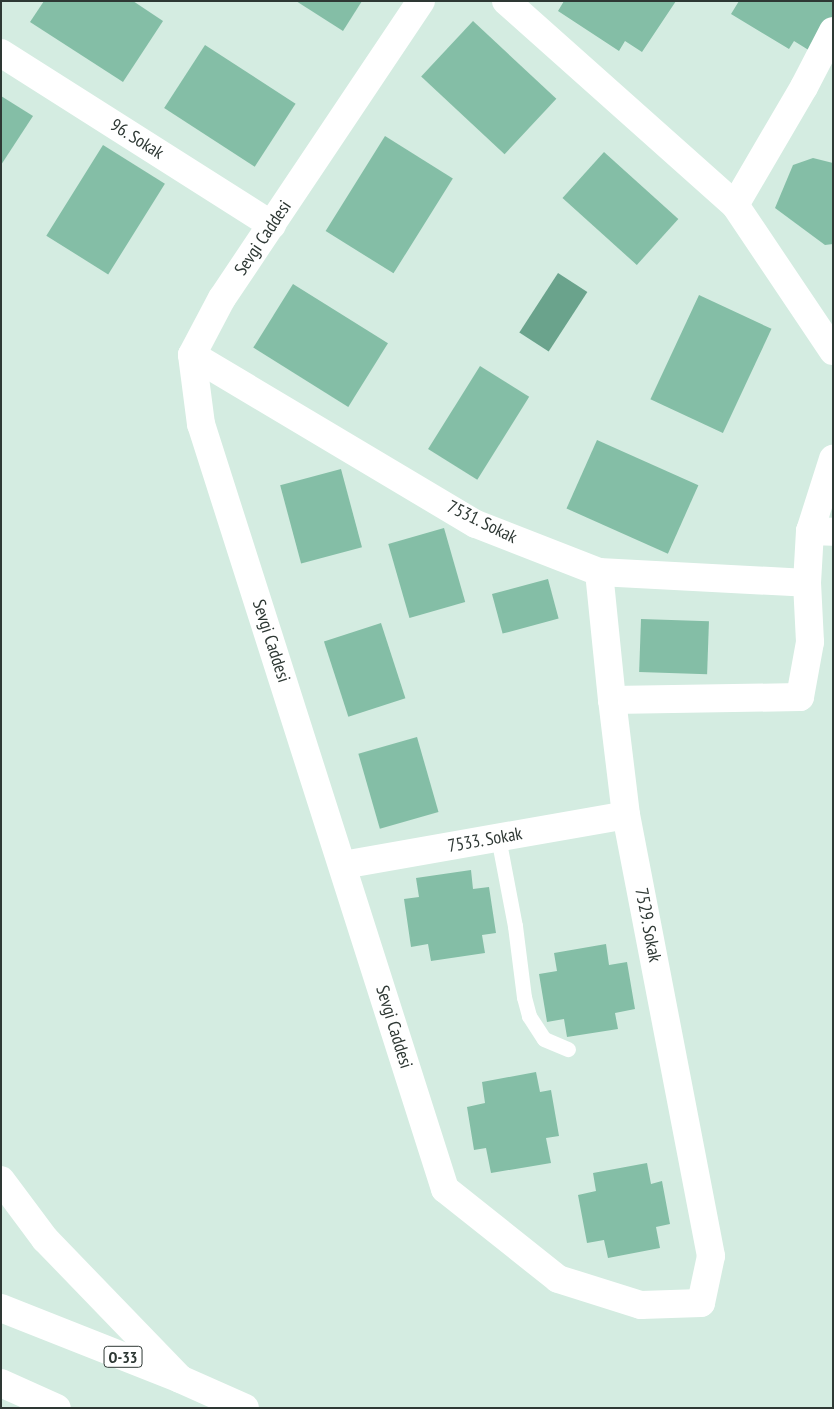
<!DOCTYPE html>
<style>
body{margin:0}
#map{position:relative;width:834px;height:1409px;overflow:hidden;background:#d4ece1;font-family:"PT Sans Narrow",sans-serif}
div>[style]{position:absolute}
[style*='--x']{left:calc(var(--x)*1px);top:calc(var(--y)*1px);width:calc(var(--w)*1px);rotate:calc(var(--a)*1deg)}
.water>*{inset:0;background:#6aa38c;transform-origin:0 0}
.building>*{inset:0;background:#84bea6;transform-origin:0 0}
.lane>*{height:15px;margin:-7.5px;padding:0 7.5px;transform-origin:7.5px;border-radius:7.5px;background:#fff}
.street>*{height:28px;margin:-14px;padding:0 14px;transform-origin:14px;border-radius:14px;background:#fff}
.secondary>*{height:28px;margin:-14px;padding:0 14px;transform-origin:14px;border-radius:14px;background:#fff}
.highway>*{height:28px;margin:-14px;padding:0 14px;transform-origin:14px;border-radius:14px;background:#fff}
span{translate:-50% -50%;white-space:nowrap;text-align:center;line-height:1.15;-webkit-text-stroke:4px #fff;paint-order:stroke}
.shield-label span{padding:1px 4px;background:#fff;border:1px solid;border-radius:4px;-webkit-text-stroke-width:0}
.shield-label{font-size:16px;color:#2e3834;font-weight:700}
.street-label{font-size:18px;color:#2e3834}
.frame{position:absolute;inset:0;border:2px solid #2e3834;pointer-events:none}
</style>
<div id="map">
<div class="water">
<div style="left:558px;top:273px;width:35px;height:71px;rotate:33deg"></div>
</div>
<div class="building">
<div style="clip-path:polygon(44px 1px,133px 1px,163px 21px,123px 82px,30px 22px)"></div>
<div style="clip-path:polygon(296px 1px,362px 1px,343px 31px)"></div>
<div style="clip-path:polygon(564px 1px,676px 1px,642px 52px,625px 41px,619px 51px,558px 11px)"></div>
<div style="clip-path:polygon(739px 1px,833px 1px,833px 26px,815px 54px,794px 41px,789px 49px,731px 14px)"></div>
<div style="left:473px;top:21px;width:114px;height:76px;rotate:43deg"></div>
<div style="left:205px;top:45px;width:108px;height:75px;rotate:33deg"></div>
<div style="clip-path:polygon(1px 96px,33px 116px,1px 165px)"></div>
<div style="left:385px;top:136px;width:80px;height:112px;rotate:32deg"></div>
<div style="left:103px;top:145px;width:73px;height:107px;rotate:32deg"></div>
<div style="left:604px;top:152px;width:100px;height:62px;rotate:42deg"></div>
<div style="clip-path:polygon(813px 158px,833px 163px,833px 244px,825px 245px,775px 208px,793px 165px)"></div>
<div style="left:293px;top:284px;width:112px;height:75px;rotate:32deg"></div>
<div style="left:699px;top:295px;width:80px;height:115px;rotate:25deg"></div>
<div style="left:480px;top:366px;width:58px;height:98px;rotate:32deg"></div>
<div style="left:597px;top:440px;width:111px;height:75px;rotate:24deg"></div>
<div style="left:341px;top:469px;width:81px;height:63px;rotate:75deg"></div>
<div style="left:444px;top:528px;width:77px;height:58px;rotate:74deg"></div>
<div style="left:548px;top:579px;width:41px;height:58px;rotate:75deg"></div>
<div style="left:641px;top:619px;width:68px;height:53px;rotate:2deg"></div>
<div style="left:381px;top:623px;width:79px;height:60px;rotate:72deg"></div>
<div style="left:417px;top:737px;width:78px;height:61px;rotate:74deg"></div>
<div style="clip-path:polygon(471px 870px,473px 889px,489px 887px,496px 933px,482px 935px,485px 953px,431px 961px,428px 944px,411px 947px,404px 899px,419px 897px,416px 878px)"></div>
<div style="clip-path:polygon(606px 944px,609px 965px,627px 962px,635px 1009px,615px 1013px,618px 1029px,567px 1037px,564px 1019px,547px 1022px,539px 974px,557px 971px,554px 953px)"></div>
<div style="clip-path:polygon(536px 1072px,540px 1092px,551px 1090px,559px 1136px,546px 1138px,551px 1163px,491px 1173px,486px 1148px,474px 1150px,467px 1107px,485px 1103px,482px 1082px)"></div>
<div style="clip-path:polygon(647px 1163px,651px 1184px,662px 1181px,670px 1224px,656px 1227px,660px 1248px,608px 1258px,604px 1240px,587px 1243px,578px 1195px,596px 1191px,593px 1173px)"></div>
</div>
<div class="lane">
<div style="--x:498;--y:837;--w:91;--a:79.2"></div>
<div style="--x:515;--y:926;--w:72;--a:82.8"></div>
<div style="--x:524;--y:997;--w:20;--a:75"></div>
<div style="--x:529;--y:1016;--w:27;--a:57"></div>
<div style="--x:544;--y:1039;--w:26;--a:23"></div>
</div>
<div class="street">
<div style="--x:506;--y:1;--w:307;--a:41.7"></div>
<div style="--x:735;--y:205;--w:176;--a:56.1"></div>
<div style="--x:1;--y:53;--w:321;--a:32.4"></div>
<div style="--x:735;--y:205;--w:137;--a:-59.7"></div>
<div style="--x:804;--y:87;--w:63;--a:-62.6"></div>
<div style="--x:192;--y:355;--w:330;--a:30.8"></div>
<div style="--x:476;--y:524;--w:132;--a:21.3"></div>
<div style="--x:599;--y:572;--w:208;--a:3"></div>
<div style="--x:810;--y:531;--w:23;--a:2"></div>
<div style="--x:599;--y:572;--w:129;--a:84.2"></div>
<div style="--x:343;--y:865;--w:287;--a:-10"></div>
<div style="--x:558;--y:1279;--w:87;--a:17.4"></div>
<div style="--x:641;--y:1305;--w:60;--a:-1.9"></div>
<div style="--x:701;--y:1303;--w:48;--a:-78"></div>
<div style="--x:711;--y:1256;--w:449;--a:-100.9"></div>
<div style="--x:626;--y:815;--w:116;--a:-96.9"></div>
<div style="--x:612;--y:700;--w:188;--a:-0.9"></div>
<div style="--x:800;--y:697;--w:56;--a:-79.7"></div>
<div style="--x:810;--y:642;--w:59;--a:-92.9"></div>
<div style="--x:807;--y:583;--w:52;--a:-86.7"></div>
<div style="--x:810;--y:531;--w:76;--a:-72.3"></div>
</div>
<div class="secondary">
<div style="--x:421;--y:1;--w:358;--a:123.8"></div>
<div style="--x:222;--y:298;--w:64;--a:117.8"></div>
<div style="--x:192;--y:355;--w:70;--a:82.6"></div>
<div style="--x:201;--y:424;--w:803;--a:72.31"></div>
<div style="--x:445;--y:1189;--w:144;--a:38.5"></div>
</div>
<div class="highway">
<div style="--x:1;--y:1180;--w:74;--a:53.3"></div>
<div style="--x:45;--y:1239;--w:194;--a:46"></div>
<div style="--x:1;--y:1308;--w:193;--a:21.6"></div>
<div style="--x:180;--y:1379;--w:71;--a:24"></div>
<div style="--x:1;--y:1383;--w:61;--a:24.1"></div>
</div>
<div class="shield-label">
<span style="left:123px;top:1357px">O-33</span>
</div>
<div class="street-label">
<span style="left:137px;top:139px;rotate:32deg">96. Sokak</span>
<span style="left:263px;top:238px;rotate:-56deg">Sevgi Caddesi</span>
<span style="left:482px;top:522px;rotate:26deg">7531. Sokak</span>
<span style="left:271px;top:641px;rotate:72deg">Sevgi Caddesi</span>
<span style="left:485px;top:840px;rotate:-10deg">7533. Sokak</span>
<span style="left:648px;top:925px;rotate:79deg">7529. Sokak</span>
<span style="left:394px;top:1027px;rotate:73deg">Sevgi Caddesi</span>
</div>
<div class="frame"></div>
</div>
